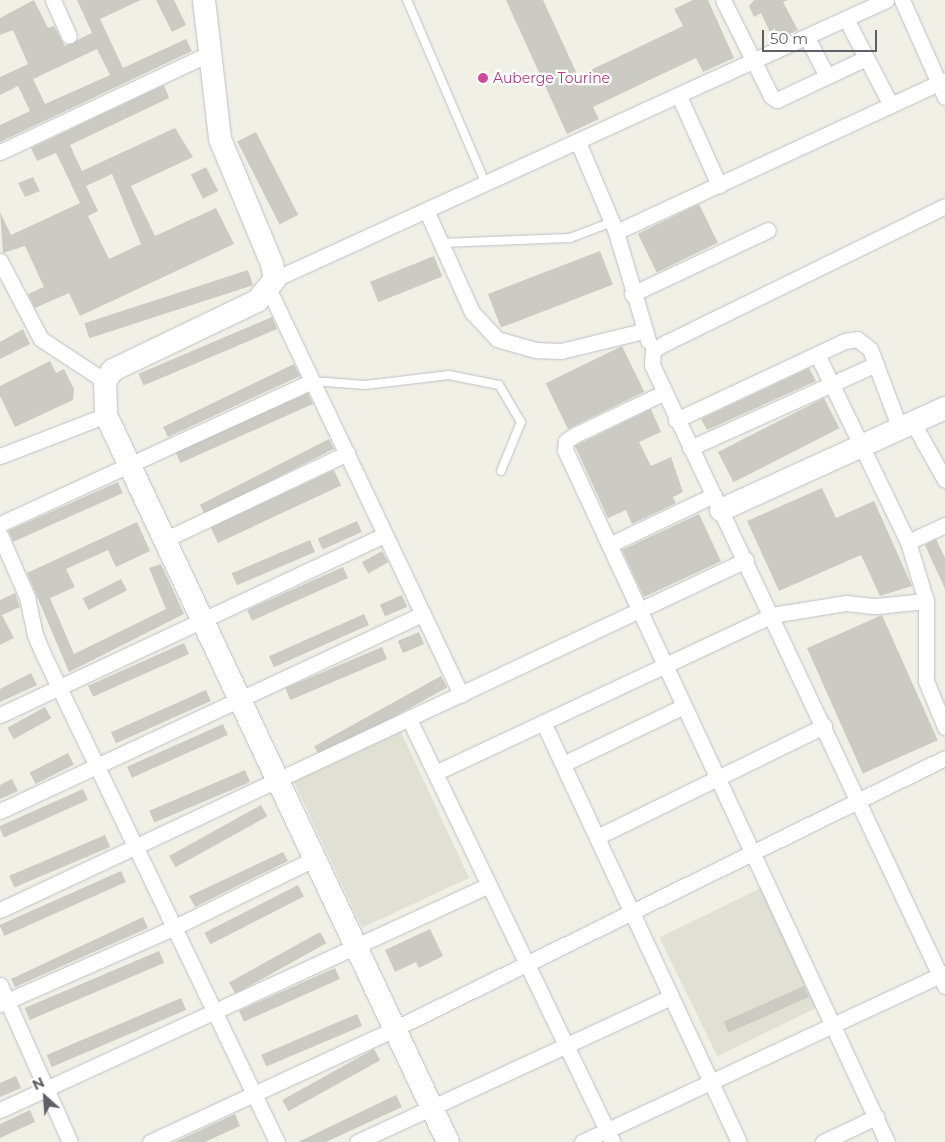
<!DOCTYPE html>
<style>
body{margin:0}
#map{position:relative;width:945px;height:1142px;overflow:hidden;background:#f1f0e7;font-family:Montserrat,sans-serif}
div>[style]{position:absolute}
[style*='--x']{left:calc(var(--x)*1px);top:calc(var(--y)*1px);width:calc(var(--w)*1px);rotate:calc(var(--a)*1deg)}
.education>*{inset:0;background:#e1e0d5;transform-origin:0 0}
.building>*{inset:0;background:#cccbc3;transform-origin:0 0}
.roads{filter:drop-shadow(0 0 1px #bebfc5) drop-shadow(0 0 1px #bebfc5)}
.lane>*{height:8px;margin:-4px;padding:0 4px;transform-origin:4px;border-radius:4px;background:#fff}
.street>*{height:15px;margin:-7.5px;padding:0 7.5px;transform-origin:7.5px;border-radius:7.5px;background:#fff}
.secondary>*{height:22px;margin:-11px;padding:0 11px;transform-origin:11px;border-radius:11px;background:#fff}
.dots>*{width:14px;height:14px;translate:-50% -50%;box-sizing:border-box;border:2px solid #fff;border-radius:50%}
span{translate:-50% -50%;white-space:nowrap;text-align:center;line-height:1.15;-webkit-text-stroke:4.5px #fff;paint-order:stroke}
.hotel-label{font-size:14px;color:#b23c85}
.left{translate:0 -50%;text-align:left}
.north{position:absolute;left:20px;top:1072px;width:50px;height:50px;-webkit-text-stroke:4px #fff;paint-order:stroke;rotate:334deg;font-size:14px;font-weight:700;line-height:20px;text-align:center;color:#5e6067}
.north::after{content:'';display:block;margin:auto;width:18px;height:22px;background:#5e6067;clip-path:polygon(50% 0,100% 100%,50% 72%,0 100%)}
.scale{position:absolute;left:762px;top:30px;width:115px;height:22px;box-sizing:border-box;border:2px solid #5e6067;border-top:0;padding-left:6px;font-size:15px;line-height:18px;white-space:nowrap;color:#5e6067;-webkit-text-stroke:4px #fff;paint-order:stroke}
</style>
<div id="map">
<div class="education">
<div style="left:401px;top:732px;width:161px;height:118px;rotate:65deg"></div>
<div style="left:761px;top:888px;width:132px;height:113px;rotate:64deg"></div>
</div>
<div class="building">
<div style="clip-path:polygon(evenodd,34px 0,48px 28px,54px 26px,65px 46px,92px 33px,77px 0,141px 0,100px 19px,123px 68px,186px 39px,192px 51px,0 142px,0 125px,30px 111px,18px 86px,0 95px,0 77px,28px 64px,13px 30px,0 35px,0 18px,34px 0,97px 49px,110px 75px,45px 104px,33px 79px,97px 49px)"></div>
<div style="clip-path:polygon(156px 0,174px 0,186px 25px,172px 32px)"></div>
<div style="clip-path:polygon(506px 0,543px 0,578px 76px,683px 26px,674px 9px,693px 0,708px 0,734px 58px,703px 72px,696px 58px,677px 67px,593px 107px,599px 119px,567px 134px)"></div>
<div style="clip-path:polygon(754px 0,788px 0,783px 2px,798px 30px,774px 41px,761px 13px,754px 17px,749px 6px)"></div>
<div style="clip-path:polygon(evenodd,164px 85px,169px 98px,70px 145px,82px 171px,175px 128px,193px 157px,131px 186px,155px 236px,216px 208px,234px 244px,80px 316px,69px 293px,35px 308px,28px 294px,44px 287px,25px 246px,3px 253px,0 212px,11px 235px,80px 203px,56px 153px,37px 161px,31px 148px,164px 85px,112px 174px,141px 244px,109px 259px,88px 216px,98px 211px,86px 186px,112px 174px)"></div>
<div style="left:256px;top:132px;width:93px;height:21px;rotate:63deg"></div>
<div style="left:206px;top:167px;width:27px;height:17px;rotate:63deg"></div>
<div style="clip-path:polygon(33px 177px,40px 191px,25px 197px,18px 183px)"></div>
<div style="left:699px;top:204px;width:43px;height:68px;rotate:64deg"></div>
<div style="left:600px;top:251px;width:36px;height:120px;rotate:69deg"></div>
<div style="left:434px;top:256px;width:22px;height:69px;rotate:68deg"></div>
<div style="left:248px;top:270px;width:16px;height:172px;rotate:72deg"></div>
<div style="left:272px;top:317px;width:13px;height:145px;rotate:67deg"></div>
<div style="clip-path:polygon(23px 329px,30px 344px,0 359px,0 342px)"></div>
<div style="left:622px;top:346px;width:51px;height:85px;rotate:64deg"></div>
<div style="clip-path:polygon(50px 361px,56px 373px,64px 369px,74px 389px,73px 400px,15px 427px,0 396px,0 386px)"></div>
<div style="clip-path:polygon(294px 364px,300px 376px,168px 437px,163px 427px)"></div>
<div style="clip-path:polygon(809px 368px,816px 381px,707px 430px,701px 419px)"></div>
<div style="left:308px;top:393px;width:12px;height:145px;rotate:66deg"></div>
<div style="left:824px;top:398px;width:34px;height:119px;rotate:63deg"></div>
<div style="clip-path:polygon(651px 409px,661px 432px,639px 442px,651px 466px,671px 457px,683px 492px,673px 497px,676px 503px,632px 524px,626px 510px,608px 518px,575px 446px)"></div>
<div style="left:329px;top:439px;width:11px;height:145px;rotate:63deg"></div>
<div style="left:334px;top:470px;width:17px;height:136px;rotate:65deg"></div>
<div style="left:118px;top:482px;width:12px;height:120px;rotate:66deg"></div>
<div style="clip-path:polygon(822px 488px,836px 518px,874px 501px,912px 586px,880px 596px,861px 555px,779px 591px,747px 521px)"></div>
<div style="left:699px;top:514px;width:52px;height:85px;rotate:65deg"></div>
<div style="left:357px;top:521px;width:12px;height:43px;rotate:66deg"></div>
<div style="clip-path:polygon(137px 522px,150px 551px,116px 567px,108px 550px,66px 569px,75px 587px,50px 598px,74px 654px,166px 609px,149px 568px,161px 564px,184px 614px,69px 672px,27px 573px)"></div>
<div style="clip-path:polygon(936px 539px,945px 558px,945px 589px,925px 545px)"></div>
<div style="left:310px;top:540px;width:13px;height:85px;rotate:67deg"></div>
<div style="left:382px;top:551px;width:13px;height:23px;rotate:61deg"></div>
<div style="left:343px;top:567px;width:12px;height:105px;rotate:66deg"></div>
<div style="left:121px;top:579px;width:13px;height:43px;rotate:63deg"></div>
<div style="clip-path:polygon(15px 593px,20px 607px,2px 615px,14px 638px,0 645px,0 600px)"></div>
<div style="left:402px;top:595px;width:13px;height:24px;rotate:67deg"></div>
<div style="left:364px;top:614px;width:12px;height:104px;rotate:66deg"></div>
<div style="left:882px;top:615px;width:137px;height:82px;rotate:66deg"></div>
<div style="left:419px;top:632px;width:13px;height:23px;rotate:67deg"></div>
<div style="left:184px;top:643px;width:12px;height:105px;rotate:66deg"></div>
<div style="left:382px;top:647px;width:13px;height:105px;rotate:67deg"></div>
<div style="clip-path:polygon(31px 673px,37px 685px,0 702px,0 689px)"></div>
<div style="left:441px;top:676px;width:13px;height:145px;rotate:61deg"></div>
<div style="left:206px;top:690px;width:12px;height:104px;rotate:66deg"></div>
<div style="left:45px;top:707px;width:13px;height:43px;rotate:61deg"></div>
<div style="left:223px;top:724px;width:12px;height:105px;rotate:66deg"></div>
<div style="left:68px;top:753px;width:13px;height:43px;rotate:63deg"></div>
<div style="left:245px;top:770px;width:13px;height:104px;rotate:67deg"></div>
<div style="clip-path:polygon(12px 779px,18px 791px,0 799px,0 785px)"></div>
<div style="left:83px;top:789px;width:12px;height:92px;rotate:66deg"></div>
<div style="left:261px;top:805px;width:13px;height:105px;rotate:61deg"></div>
<div style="left:105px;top:835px;width:13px;height:104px;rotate:67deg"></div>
<div style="clip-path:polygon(283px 852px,288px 861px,195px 907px,189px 896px)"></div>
<div style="left:121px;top:871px;width:12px;height:133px;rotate:66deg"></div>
<div style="left:298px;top:885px;width:13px;height:105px;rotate:63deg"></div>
<div style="clip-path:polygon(143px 917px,148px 928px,15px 987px,11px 979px)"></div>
<div style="clip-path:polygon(430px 929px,443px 956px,419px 968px,416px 962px,395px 972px,385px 950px)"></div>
<div style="left:320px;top:932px;width:13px;height:104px;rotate:61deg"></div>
<div style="left:159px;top:951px;width:13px;height:146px;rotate:67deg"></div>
<div style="left:335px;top:968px;width:12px;height:105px;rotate:66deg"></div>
<div style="left:804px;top:986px;width:12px;height:88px;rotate:66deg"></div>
<div style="left:181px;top:998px;width:13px;height:146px;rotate:67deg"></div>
<div style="left:357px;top:1014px;width:13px;height:104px;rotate:67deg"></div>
<div style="left:374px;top:1049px;width:13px;height:105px;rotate:61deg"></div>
<div style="clip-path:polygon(16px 1076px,21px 1088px,0 1097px,0 1083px)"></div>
<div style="clip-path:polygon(396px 1095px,402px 1107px,326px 1142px,298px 1142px)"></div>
<div style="clip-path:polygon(30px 1110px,35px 1122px,0 1138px,0 1124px)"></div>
<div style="clip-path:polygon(235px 1114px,240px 1126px,205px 1142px,175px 1142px)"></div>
</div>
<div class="roads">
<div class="lane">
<div style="--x:407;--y:0;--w:200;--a:66.8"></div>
<div style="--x:441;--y:243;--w:129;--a:-2.2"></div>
<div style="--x:570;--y:238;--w:45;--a:-20.9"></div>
<div style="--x:312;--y:381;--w:53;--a:4.3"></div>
<div style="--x:365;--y:385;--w:85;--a:-6.8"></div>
<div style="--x:449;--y:375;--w:51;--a:11.3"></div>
<div style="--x:499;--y:385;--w:43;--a:59.3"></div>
<div style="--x:521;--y:422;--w:53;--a:112.2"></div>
</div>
<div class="street">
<div style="--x:53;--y:0;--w:39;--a:66"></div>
<div style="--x:723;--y:0;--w:107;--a:63.4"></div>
<div style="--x:771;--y:96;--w:7;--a:34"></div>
<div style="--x:777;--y:100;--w:98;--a:-25.3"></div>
<div style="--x:902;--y:0;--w:106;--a:66.1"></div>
<div style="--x:846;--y:19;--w:97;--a:62.4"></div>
<div style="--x:807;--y:38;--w:43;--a:62.2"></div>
<div style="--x:679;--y:96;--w:98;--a:65.8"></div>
<div style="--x:578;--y:142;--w:98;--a:67.1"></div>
<div style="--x:616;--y:232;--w:113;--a:73.5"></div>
<div style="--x:0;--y:152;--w:232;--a:-25.2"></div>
<div style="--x:945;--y:206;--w:309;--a:153.9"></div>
<div style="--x:667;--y:342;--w:16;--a:150"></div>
<div style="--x:653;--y:350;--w:15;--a:94"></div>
<div style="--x:652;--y:365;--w:687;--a:64.74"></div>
<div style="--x:427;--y:212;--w:110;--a:65.8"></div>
<div style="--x:472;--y:312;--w:37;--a:47"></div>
<div style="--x:497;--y:339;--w:40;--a:16"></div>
<div style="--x:535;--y:350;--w:26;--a:2"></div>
<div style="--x:561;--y:351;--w:84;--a:-13.7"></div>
<div style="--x:616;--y:232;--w:362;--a:-24.8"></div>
<div style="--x:0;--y:261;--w:88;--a:62.3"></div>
<div style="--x:41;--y:339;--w:77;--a:33.3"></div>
<div style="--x:275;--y:279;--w:672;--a:-24.54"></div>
<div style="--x:269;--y:290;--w:448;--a:64.6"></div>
<div style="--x:632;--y:294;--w:150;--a:-25.2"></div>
<div style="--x:817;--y:354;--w:209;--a:64.2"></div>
<div style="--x:908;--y:542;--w:41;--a:-24.7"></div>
<div style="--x:663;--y:393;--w:100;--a:154.5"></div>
<div style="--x:573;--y:436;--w:9;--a:144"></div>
<div style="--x:566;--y:441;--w:9;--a:96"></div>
<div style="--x:565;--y:450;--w:763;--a:65.05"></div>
<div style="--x:676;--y:420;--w:187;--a:-25.1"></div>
<div style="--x:845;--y:341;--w:12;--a:-9"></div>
<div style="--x:857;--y:339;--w:16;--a:38"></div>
<div style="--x:870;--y:349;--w:85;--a:69.4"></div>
<div style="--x:913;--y:423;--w:65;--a:60.7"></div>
<div style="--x:690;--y:448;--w:204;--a:-24.3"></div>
<div style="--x:0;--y:456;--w:114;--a:-21.1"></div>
<div style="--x:0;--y:524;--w:343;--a:-24.6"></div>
<div style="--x:0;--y:535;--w:68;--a:66.5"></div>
<div style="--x:27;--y:597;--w:39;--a:78"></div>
<div style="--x:35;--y:635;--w:23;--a:67"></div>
<div style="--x:44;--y:656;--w:539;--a:64.39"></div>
<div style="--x:164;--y:540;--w:203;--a:-25.4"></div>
<div style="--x:908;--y:542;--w:62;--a:73"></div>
<div style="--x:926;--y:601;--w:80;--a:90"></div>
<div style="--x:926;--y:681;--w:50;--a:67.6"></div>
<div style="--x:609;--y:545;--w:116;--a:-25.5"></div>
<div style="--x:0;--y:715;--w:425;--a:-25.1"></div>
<div style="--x:409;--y:719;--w:470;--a:64.3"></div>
<div style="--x:543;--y:722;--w:463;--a:65"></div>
<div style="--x:563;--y:764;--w:134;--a:-25.6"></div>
<div style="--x:435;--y:773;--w:372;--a:-25.1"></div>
<div style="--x:772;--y:615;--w:74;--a:-9.3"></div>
<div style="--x:845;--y:603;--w:31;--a:6"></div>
<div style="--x:876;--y:606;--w:50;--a:-5.7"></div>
<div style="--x:0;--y:811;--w:466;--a:-25"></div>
<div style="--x:597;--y:837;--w:253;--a:-26.1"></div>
<div style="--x:0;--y:910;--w:824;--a:-25.13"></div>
<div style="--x:0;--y:985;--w:172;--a:66"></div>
<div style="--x:0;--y:1004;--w:191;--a:-23.7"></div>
<div style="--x:175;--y:927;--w:155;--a:-26.1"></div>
<div style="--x:0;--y:1110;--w:538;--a:-24.71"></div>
<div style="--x:150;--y:1142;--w:269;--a:-24.8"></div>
<div style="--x:394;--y:1029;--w:614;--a:-26.19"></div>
<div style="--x:357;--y:1142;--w:346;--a:-24.8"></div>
<div style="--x:582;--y:1142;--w:400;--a:-25"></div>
<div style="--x:823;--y:1142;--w:59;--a:-25.3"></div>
</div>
<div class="secondary">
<div style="--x:204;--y:0;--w:140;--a:83.4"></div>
<div style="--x:220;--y:139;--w:135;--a:67.4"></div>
<div style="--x:272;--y:264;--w:15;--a:79"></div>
<div style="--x:275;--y:279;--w:28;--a:129"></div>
<div style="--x:257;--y:301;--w:160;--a:154.4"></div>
<div style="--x:113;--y:370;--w:14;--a:126"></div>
<div style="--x:105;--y:381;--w:34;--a:88"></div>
<div style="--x:106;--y:415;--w:803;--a:64.81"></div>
<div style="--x:721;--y:510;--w:246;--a:-24.5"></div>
</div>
</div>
<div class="dots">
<div style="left:483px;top:78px;background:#d1479c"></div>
</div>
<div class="hotel-label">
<span class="left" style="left:493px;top:78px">Auberge Tourine</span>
</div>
<div class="north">N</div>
<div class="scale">50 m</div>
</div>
